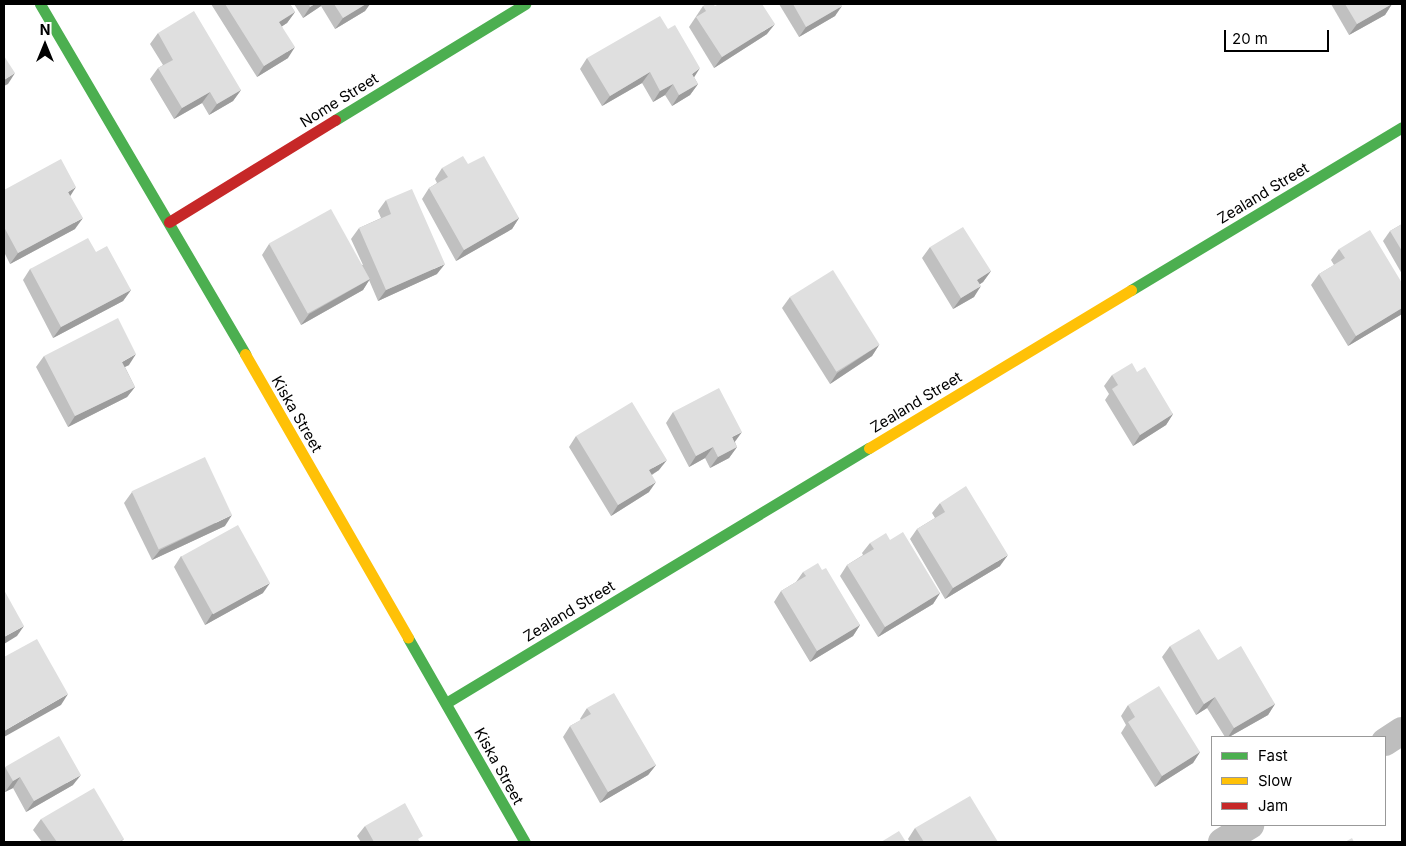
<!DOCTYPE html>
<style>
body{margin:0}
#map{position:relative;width:1406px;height:846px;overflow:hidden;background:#fff;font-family:Inter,sans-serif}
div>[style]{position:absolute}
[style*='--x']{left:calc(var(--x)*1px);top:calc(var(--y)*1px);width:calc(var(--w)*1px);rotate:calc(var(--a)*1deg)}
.street>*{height:28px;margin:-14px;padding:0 14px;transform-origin:14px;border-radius:14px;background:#bebebe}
.fast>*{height:11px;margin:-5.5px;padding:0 5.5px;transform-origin:5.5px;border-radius:5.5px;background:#4caf50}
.slow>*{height:11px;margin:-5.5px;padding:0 5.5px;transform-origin:5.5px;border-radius:5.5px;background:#ffc107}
.jam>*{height:11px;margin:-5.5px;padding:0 5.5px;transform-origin:5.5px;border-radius:5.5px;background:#c62828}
.wall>*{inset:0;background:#c0c0c0}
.shaded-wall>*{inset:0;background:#9c9c9c}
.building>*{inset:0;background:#dfdfdf;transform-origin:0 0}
span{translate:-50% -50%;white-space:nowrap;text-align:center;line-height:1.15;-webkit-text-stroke:4px #fff;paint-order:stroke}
.street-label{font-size:15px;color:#000}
.frame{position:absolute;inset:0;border:5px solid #000;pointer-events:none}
.legend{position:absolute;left:1211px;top:736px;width:175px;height:90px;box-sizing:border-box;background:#fff;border:1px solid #999;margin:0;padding:6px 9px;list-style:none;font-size:15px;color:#000}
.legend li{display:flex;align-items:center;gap:10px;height:25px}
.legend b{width:25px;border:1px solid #999}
.north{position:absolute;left:20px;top:20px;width:50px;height:50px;-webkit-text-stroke:4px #fff;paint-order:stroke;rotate:0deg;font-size:14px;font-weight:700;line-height:20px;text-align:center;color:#000}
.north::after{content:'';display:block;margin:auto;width:18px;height:22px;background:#000;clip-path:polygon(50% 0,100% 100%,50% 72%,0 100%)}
.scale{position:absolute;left:1224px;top:30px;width:105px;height:22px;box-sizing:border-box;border:2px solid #000;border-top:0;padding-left:6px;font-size:15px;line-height:18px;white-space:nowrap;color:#000;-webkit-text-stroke:4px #fff;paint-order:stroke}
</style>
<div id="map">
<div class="street">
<div style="--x:1385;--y:742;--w:20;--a:-33"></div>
<div style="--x:1222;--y:842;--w:33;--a:-31"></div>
</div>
<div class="fast">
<div style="--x:40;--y:4;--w:406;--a:59.6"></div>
<div style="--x:335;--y:120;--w:223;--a:-31.4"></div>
<div style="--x:1131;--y:290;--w:316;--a:-31"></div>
<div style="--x:408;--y:638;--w:235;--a:60.2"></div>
<div style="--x:446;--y:703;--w:494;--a:-31.1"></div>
</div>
<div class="slow">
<div style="--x:245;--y:354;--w:327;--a:60.1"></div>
<div style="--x:869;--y:448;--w:306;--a:-31.1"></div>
</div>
<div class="jam">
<div style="--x:169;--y:222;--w:195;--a:-31.6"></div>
</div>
<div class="wall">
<div style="clip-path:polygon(211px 4px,290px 4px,295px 12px,287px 23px,282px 26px,288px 58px,257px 77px)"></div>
<div style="clip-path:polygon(294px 4px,370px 4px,365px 11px,335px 29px,321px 6px,303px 18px)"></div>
<div style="clip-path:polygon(779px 4px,841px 4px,835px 16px,799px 37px)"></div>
<div style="clip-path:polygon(1331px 4px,1392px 4px,1385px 15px,1349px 35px)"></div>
<div style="clip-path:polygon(703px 6px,715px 6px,767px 34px,714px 68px,689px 27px)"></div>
<div style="clip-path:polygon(158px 33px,241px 90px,233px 101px,209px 115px,202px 103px,174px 119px,150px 79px,158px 68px,163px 65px,150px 44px)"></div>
<div style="clip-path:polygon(587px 58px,694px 77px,698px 84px,690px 95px,672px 106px,665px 95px,653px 102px,642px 83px,602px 106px,580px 69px)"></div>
<div style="clip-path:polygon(468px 164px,519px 218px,512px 229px,456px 261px,422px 199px,429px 188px,437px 183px,435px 179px,442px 168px)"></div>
<div style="clip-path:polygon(4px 190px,70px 196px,75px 229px,10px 264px,4px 252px)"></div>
<div style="clip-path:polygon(386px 200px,437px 274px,378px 301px,369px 280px,363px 290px,301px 325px,262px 255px,269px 244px,363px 265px,351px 239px,359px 228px,381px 218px,378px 211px)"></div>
<div style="clip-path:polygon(1402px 224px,1402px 274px,1383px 241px,1390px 231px)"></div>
<div style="clip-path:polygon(930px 247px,991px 271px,983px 282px,980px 284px,974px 297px,953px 309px,922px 258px)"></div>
<div style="clip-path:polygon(1339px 249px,1402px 283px,1402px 314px,1348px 346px,1311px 285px,1319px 274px,1334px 265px,1331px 260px)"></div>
<div style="clip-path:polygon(96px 252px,131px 290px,123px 301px,53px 338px,23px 280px,30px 269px)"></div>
<div style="clip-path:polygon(790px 297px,879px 345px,872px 356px,830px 384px,782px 308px)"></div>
<div style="clip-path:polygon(44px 356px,129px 365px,125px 367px,135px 387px,127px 397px,68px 427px,36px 367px)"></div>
<div style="clip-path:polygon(1137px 372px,1173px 414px,1166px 425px,1133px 446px,1105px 400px,1109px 394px,1104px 386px,1112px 375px)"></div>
<div style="clip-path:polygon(673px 412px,735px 442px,737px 447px,729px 458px,710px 468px,705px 458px,689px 467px,666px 423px)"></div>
<div style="clip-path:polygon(576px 436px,659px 470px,652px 475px,649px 492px,611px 516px,569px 447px)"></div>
<div style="clip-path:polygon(132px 492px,225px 526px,152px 560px,124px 503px)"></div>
<div style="clip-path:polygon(940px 503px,1000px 566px,945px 599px,910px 539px,917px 529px,935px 518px,932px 513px)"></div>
<div style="clip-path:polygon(890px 540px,940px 593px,933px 604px,878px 637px,840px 576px,847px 565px,863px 555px,862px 553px,870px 543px)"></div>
<div style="clip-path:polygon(181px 556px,263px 593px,205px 625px,174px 567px)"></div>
<div style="clip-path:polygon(822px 570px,860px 625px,853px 636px,810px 662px,774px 602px,781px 591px,796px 582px,803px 572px)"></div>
<div style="clip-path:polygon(1170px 646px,1218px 660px,1275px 704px,1268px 715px,1229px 737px,1225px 737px,1207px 708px,1196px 715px,1162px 657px)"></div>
<div style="clip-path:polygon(1128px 705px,1200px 752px,1193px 763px,1155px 787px,1121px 733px,1126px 725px,1121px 716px)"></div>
<div style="clip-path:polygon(587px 708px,656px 765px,648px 775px,600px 803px,563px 737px,570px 726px,581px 720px,580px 719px)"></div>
<div style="clip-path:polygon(5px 767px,73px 785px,26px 812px,13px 788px,5px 792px,4px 789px,4px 768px)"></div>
<div style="clip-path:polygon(41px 819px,124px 839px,121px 842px,42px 842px,33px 830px)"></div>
<div style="clip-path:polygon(365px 826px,419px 842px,420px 842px,361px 842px,357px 836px)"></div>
<div style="clip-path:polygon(915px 828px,998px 842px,910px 842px,908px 839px)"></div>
</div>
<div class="shaded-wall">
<div style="clip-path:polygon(315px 4px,322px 4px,321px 6px,303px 18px,310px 7px)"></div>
<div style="clip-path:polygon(366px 4px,370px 4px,365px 11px,335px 29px,343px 18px)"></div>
<div style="clip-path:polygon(1392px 4px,1385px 15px,1349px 35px,1357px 24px)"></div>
<div style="clip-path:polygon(842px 6px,835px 16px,799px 37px,806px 27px)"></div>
<div style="clip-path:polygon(295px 12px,287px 23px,272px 33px,279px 22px)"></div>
<div style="clip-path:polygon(775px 24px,767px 34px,714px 68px,722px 57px)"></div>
<div style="clip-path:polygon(295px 47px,288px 58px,257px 77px,264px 66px)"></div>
<div style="clip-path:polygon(700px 68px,693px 79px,692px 74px)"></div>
<div style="clip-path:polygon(650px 72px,642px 83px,602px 106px,610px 96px)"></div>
<div style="clip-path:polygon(15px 73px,8px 84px,4px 86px,4px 80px)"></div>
<div style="clip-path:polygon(673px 84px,665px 95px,653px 102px,660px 91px)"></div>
<div style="clip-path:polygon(698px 84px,690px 95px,672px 106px,679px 95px)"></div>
<div style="clip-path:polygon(241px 90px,233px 101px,209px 115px,217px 104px)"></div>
<div style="clip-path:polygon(210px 92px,202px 103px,174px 119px,182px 108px)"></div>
<div style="clip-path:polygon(76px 187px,69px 198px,68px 192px)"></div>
<div style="clip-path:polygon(83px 218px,75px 229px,10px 264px,18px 253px)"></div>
<div style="clip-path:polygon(519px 218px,512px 229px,456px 261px,464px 250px)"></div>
<div style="clip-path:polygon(445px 264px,437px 274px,378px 301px,386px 290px)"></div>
<div style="clip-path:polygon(991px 271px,983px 282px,970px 291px,977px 280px)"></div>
<div style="clip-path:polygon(370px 279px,363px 290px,301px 325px,309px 314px)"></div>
<div style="clip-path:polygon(981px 286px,974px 297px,953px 309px,961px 298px)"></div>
<div style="clip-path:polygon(131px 290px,123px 301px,53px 338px,61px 327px)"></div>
<div style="clip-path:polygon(1402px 308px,1402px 314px,1348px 346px,1356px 336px)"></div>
<div style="clip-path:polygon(879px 345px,872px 356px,830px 384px,837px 373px)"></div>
<div style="clip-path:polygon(136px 354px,129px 365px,114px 372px,122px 362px)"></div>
<div style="clip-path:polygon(135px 387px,127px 397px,68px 427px,75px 416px)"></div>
<div style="clip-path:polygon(1173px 414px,1166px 425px,1133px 446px,1140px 435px)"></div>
<div style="clip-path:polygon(742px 432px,734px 443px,732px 437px)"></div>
<div style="clip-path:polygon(713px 447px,705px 458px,689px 467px,696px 456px)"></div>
<div style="clip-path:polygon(737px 447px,729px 458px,710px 468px,718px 457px)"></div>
<div style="clip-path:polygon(667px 460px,659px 470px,641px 481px,649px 470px)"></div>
<div style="clip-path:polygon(656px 482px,649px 492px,611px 516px,618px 505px)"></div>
<div style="clip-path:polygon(232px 515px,225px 526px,152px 560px,160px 550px)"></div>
<div style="clip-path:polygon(1008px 555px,1000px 566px,945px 599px,953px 588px)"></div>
<div style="clip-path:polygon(270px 583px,263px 593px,205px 625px,212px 614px)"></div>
<div style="clip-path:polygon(940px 593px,933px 604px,878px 637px,885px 627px)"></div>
<div style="clip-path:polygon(860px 625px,853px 636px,810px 662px,817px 651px)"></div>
<div style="clip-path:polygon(24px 626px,17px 636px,4px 644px,4px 637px)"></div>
<div style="clip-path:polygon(68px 694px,61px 705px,4px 737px,4px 731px)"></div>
<div style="clip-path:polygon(1215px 697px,1207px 708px,1196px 715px,1204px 704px)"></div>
<div style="clip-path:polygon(1275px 704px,1268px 715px,1229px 737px,1228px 737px,1234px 728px)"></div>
<div style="clip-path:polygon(1200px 752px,1193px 763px,1155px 787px,1162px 776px)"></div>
<div style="clip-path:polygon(656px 765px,648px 775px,600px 803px,608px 792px)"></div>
<div style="clip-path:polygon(81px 775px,73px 785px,26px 812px,34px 801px)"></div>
<div style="clip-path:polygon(20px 777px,13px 788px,5px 792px,13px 781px)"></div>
</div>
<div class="building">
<div style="clip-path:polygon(225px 4px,290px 4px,295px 12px,279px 22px,295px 47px,264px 66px)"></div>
<div style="clip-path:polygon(309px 4px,315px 4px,310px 7px)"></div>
<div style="clip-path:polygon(334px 4px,366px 4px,343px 18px)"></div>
<div style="clip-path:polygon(706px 4px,713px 4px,715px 6px,719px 4px,762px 4px,775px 24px,722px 57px,696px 17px,706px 11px,703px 6px)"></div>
<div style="clip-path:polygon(793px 4px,841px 4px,842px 6px,806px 27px)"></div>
<div style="clip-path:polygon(1345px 4px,1392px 4px,1357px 24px)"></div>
<div style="clip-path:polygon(194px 11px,241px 90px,217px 104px,210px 92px,182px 108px,158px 68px,173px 60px,158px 33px)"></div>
<div style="clip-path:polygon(660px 16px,668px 29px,675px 25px,700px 68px,692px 74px,698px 84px,679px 95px,673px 84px,660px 91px,650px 72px,610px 96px,587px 58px)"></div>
<div style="clip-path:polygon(4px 56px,15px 73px,4px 80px)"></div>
<div style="clip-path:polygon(463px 156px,468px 164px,484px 156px,519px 218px,464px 250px,429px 188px,448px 177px,442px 168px)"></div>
<div style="clip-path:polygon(61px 159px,76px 187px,68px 192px,83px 218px,18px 253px,4px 227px,4px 190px)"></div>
<div style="clip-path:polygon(412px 189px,445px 264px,386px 290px,359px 228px,391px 214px,386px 200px)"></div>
<div style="left:331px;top:209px;width:80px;height:71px;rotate:61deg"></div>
<div style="clip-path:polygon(1402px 224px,1402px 251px,1390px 231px)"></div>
<div style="clip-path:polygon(963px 227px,991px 271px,977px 280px,981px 286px,961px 298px,930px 247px)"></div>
<div style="clip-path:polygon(1370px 230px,1402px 283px,1402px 308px,1356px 336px,1319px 274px,1345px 258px,1339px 249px)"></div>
<div style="clip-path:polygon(88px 238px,96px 252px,107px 246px,131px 290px,61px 327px,30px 269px)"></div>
<div style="left:833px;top:270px;width:88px;height:51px;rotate:58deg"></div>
<div style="clip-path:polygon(118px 318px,136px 354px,122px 362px,135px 387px,75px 416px,44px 356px)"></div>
<div style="clip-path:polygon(1132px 363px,1137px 372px,1145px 367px,1173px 414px,1140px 435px,1112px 389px,1118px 385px,1112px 375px)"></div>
<div style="clip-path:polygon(719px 388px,742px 432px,732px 437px,737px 447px,718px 457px,713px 447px,696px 456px,673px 412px)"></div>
<div style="clip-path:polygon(632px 402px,667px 460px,649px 470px,656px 482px,618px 505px,576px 436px)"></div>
<div style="left:205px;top:457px;width:64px;height:81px;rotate:65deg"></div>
<div style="clip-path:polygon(966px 486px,1008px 555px,953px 588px,917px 529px,945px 512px,940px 503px)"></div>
<div style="left:238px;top:525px;width:66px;height:65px;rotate:61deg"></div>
<div style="clip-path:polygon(903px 532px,940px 593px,885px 627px,847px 565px,874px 549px,870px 543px,886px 533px,890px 540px)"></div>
<div style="clip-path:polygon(818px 563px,822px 570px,826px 568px,860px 625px,817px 651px,781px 591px,806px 576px,803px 572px)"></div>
<div style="clip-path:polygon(4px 590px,24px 626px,4px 637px)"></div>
<div style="clip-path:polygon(1199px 629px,1218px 660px,1241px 646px,1275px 704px,1234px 728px,1215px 697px,1204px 704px,1170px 646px)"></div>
<div style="clip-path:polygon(37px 639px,68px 694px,4px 731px,4px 657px)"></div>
<div style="clip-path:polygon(1159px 686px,1200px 752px,1162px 776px,1128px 722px,1135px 717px,1128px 705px)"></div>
<div style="clip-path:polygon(614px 693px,656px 765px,608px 792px,570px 726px,591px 714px,587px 708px)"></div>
<div style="clip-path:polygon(59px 736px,81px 775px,34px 801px,20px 777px,13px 781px,5px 767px)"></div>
<div style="clip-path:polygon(94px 788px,124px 839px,118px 842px,57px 842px,41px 819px)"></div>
<div style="clip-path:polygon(970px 796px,998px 842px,924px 842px,915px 828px)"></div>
<div style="clip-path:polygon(405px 803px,423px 836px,418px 839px,420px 842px,374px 842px,365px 826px)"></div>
<div style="clip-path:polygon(899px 831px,906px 842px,881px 842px)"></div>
<div style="clip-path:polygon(1352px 838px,1354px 842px,1345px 842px)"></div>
</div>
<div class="street-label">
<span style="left:339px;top:100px;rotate:-32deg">Nome Street</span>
<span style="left:1263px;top:193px;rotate:-31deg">Zealand Street</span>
<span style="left:916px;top:402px;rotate:-31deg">Zealand Street</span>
<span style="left:297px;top:414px;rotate:60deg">Kiska Street</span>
<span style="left:569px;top:611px;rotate:-31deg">Zealand Street</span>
<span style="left:499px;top:766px;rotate:61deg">Kiska Street</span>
</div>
<div class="frame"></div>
<ul class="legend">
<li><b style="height:6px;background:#4caf50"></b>Fast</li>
<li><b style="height:6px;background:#ffc107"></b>Slow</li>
<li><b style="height:6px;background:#c62828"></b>Jam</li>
</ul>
<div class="north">N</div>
<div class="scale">20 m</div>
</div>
